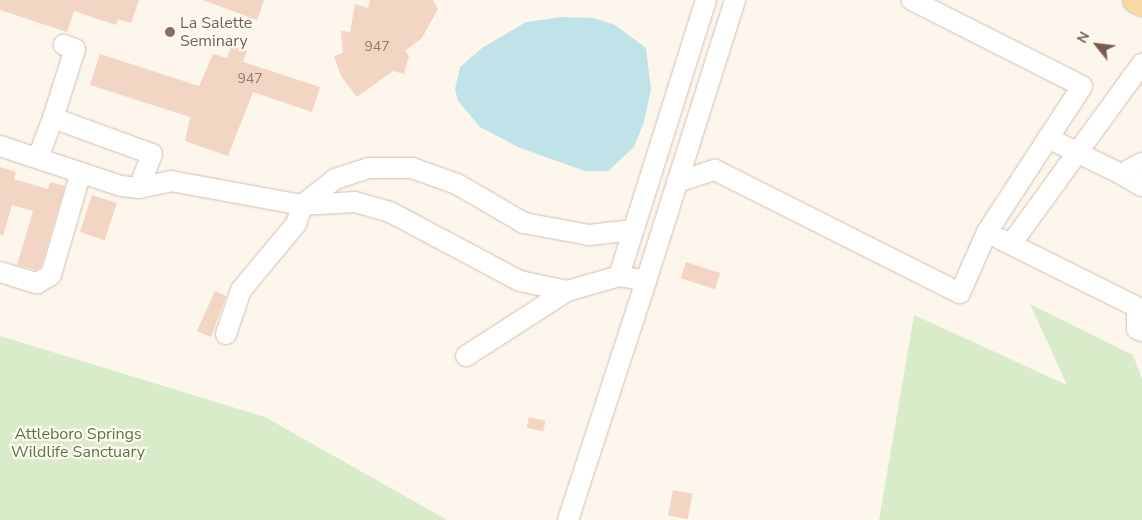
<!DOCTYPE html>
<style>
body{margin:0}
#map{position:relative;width:1142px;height:520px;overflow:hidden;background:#fdf6ec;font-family:"Nunito Sans",sans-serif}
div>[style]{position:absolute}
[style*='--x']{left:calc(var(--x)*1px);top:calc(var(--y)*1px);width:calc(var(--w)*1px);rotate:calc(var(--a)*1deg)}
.green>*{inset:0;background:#d8ecc9}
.water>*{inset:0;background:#bfe3e8}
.building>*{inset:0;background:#f3d5c3;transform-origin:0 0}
.roads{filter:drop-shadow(0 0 1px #d1beb0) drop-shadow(0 0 1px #d1beb0)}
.minor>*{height:20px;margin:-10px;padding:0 10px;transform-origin:10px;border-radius:10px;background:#fff}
.major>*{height:26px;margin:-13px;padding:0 13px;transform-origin:13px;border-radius:13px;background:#fbd9a5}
.dots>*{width:14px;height:14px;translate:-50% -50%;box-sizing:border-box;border:2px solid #fffaf3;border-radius:50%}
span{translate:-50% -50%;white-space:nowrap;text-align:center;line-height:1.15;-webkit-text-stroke:4.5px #fffaf3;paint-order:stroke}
.number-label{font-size:14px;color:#987a6a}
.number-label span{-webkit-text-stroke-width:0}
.education-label{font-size:16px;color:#785e54}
.left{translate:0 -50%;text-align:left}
.park-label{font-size:16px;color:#537a41}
.north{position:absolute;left:1072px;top:20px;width:50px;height:50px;-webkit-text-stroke:4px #fffaf3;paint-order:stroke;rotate:299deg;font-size:14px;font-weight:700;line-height:20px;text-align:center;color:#7a5c4d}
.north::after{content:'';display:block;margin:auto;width:18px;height:22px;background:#7a5c4d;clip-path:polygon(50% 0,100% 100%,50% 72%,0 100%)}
</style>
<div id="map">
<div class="green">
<div style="clip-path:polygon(1030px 304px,1133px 355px,1142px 379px,1142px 520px,879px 520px,914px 315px,1067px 385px)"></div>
<div style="clip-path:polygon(0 336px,265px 417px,447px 520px,0 520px)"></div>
</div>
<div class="water">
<div style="clip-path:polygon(562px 17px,594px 18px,615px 25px,646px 48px,651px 89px,644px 122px,634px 147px,608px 171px,585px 171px,520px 148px,480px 127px,458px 101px,455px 89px,460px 67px,482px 48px,526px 22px)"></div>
</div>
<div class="building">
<div style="clip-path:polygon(0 0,139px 0,131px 23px,118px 19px,116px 25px,74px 11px,67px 32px,0 10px)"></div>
<div style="clip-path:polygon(203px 0,264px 0,257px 20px)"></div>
<div style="clip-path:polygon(370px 0,433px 0,438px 9px,422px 38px,405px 51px,409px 56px,404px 74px,393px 71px,357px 97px,341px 76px,334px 56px,343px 53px,341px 31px,350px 32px,355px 4px,368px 8px)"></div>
<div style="clip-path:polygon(231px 46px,247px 51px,243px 62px,320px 87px,312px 112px,253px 92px,228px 156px,185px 141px,190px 117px,90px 85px,100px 54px,199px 86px,213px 54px,227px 58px)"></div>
<div style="clip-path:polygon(0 167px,16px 172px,14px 179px,48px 189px,50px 182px,65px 186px,41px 267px,36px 270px,17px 265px,33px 211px,12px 205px,3px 236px,0 235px)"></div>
<div style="left:92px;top:195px;width:26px;height:39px;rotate:18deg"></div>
<div style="left:686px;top:262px;width:36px;height:17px;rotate:18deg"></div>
<div style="clip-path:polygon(215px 291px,226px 296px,211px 337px,197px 331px)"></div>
<div style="left:529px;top:417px;width:17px;height:11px;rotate:13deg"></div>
<div style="left:673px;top:490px;width:20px;height:26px;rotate:11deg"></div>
</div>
<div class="roads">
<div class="minor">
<div style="--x:53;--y:118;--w:72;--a:-72.3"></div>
<div style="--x:75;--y:49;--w:12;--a:-160"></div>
<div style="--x:1048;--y:138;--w:81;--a:26.3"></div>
<div style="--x:1121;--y:174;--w:24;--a:-28"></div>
<div style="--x:0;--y:146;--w:127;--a:18.3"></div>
<div style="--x:121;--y:186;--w:18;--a:6"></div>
<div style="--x:139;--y:188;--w:33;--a:-12"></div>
<div style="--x:171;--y:181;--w:133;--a:10.4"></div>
<div style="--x:302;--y:205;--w:53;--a:-3.2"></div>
<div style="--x:355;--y:202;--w:36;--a:16"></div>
<div style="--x:390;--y:212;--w:147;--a:28"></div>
<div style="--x:520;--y:281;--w:48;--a:12"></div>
<div style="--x:567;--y:291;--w:54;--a:-16.1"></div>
<div style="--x:619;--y:276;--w:27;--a:10"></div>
<div style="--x:646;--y:281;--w:295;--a:-72.4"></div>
<div style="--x:38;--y:158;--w:43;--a:-69.4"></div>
<div style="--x:53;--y:118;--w:105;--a:20"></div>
<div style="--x:152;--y:154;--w:36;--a:111"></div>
<div style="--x:1121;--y:174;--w:24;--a:30"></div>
<div style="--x:677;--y:182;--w:40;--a:-18"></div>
<div style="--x:715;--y:170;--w:274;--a:26.7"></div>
<div style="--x:960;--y:293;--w:67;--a:-66.1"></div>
<div style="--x:987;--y:232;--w:174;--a:-56.9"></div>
<div style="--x:1082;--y:86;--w:191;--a:-153.2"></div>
<div style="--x:1000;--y:239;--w:153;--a:26.4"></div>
<div style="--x:1137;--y:307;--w:22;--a:90"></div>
<div style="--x:1137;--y:329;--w:5;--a:22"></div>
<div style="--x:1011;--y:244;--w:223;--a:-54"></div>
<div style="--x:0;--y:272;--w:39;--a:17"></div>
<div style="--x:37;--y:283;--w:16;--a:-30"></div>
<div style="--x:51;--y:275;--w:107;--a:-73.8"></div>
<div style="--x:619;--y:276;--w:289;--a:-72.5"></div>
<div style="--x:226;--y:334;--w:46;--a:-71.2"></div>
<div style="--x:241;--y:290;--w:86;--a:-50.2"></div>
<div style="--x:296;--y:224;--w:20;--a:-72"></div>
<div style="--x:302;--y:205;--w:42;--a:-38.2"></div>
<div style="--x:335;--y:179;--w:35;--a:-18"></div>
<div style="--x:368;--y:168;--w:44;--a:0"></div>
<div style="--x:412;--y:168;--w:48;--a:19.6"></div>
<div style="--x:457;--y:184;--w:78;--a:30.2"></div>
<div style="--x:524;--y:223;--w:66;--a:10.5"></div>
<div style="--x:589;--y:235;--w:44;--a:-6.5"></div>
<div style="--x:466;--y:356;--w:120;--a:-32.8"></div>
<div style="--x:568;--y:520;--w:251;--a:-71.9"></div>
</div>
<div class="major">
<div style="--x:1136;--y:0;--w:7;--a:27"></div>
</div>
</div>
<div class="dots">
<div style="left:170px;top:32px;background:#8d6e63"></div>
</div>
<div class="number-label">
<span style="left:377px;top:47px">947</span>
<span style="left:250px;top:79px">947</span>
</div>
<div class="education-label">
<span class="left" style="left:180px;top:32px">La Salette<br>Seminary</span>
</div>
<div class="park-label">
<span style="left:78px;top:443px">Attleboro Springs<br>Wildlife Sanctuary</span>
</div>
<div class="north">N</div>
</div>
